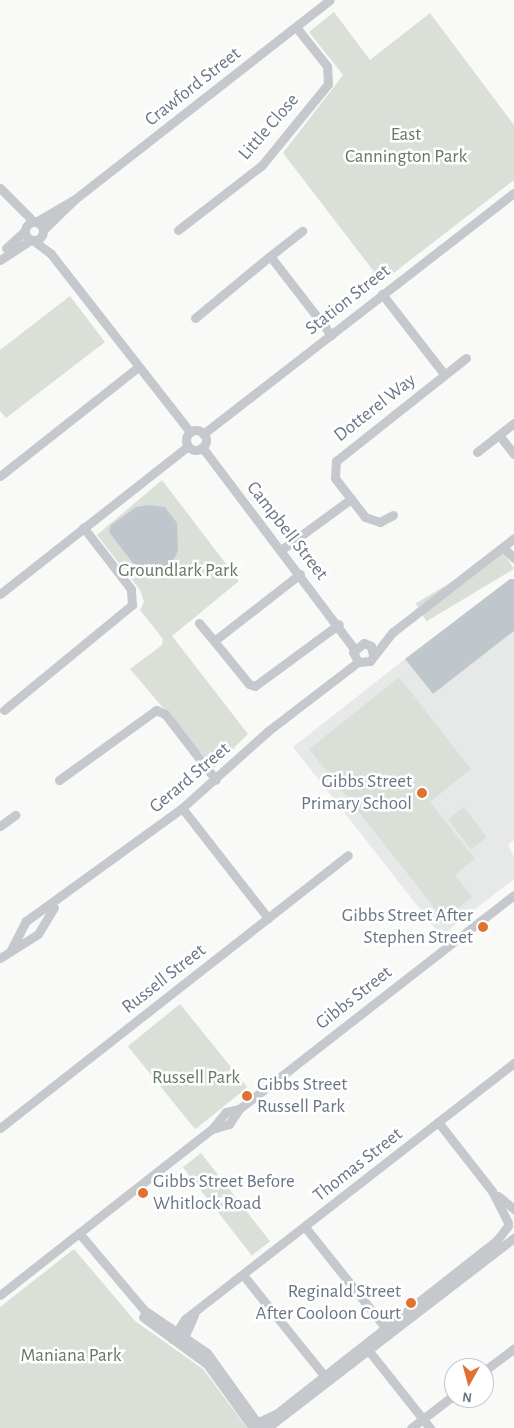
<!DOCTYPE html>
<style>
body{margin:0}
#map{position:relative;width:514px;height:1428px;overflow:hidden;background:#f9f9f7;font-family:"Alegreya Sans",sans-serif}
div>[style]{position:absolute}
[style*='--x']{left:calc(var(--x)*1px);top:calc(var(--y)*1px);width:calc(var(--w)*1px);rotate:calc(var(--a)*1deg)}
.built>*{inset:0;background:#e7e8e8}
.green>*{inset:0;background:#dae0d8;transform-origin:0 0}
.water>*{inset:0;background:#bfc7cd}
.minor>*{height:9px;margin:-4.5px;padding:0 4.5px;transform-origin:4.5px;border-radius:4.5px;background:#c5c8cc}
.minor>.ring{margin:-4.5px;padding:0;box-sizing:content-box;background:none;border:9px solid #c5c8cc;border-radius:50%}
.dots>*{width:14px;height:14px;translate:-50% -50%;box-sizing:border-box;border:2px solid #fff;border-radius:50%}
span{translate:-50% -50%;white-space:nowrap;text-align:center;line-height:1.15;-webkit-text-stroke:5px #fff;paint-order:stroke}
.street-label{font-size:19px;color:#697687}
.park-label{font-size:19px;color:#657964}
.poi-label{font-size:19px;color:#697687}
.right{translate:-100% -50%;text-align:right}
.left{translate:0 -50%;text-align:left}
.north{position:absolute;left:444px;top:1358px;width:50px;height:50px;box-sizing:border-box;background:#fff;border:1px solid #c3c8cf;border-radius:50%;rotate:187deg;font-size:14px;font-weight:700;line-height:20px;text-align:center;color:#697687}
.north::after{content:'';display:block;margin:auto;width:18px;height:22px;background:#e07130;clip-path:polygon(50% 0,100% 100%,50% 72%,0 100%)}
</style>
<div id="map">
<div class="built">
<div style="clip-path:polygon(514px 631px,514px 840px,508px 845px,514px 857px,514px 879px,441px 936px,293px 747px,405px 659px,433px 694px)"></div>
</div>
<div class="green">
<div style="clip-path:polygon(334px 12px,370px 60px,430px 13px,514px 125px,514px 180px,382px 282px,283px 153px,343px 75px,309px 32px)"></div>
<div style="clip-path:polygon(70px 296px,105px 342px,6px 418px,0 411px,0 350px)"></div>
<div style="clip-path:polygon(162px 480px,239px 581px,172px 636px,248px 734px,214px 768px,130px 669px,162px 645px,163px 639px,140px 610px,144px 602px,140px 590px,97px 535px)"></div>
<div style="left:503px;top:551px;width:21px;height:102px;rotate:59deg"></div>
<div style="clip-path:polygon(399px 677px,471px 769px,430px 802px,475px 859px,455px 875px,472px 897px,444px 920px,309px 749px)"></div>
<div style="left:464px;top:807px;width:38px;height:20px;rotate:53deg"></div>
<div style="left:180px;top:1004px;width:107px;height:67px;rotate:51deg"></div>
<div style="left:201px;top:1153px;width:112px;height:23px;rotate:52deg"></div>
<div style="clip-path:polygon(74px 1249px,135px 1321px,203px 1369px,247px 1428px,0 1428px,0 1307px)"></div>
</div>
<div class="water">
<div style="clip-path:polygon(149px 505px,165px 507px,177px 523px,178px 551px,164px 580px,139px 571px,109px 532px,111px 525px,136px 507px)"></div>
<div style="clip-path:polygon(510px 579px,514px 579px,514px 631px,433px 694px,405px 659px)"></div>
</div>
<div class="minor">
<div style="--x:0;--y:188;--w:48;--a:45"></div>
<div class="ring" style="left:25px;top:222px;width:9px;height:9px"></div>
<div style="--x:36;--y:222;--w:45;--a:-30.5"></div>
<div style="--x:75;--y:199;--w:323;--a:-38"></div>
<div style="--x:43;--y:230;--w:45;--a:-44.1"></div>
<div style="--x:178;--y:230;--w:106;--a:-37.7"></div>
<div style="--x:262;--y:165;--w:104;--a:-50.8"></div>
<div style="--x:328;--y:84;--w:18;--a:-93"></div>
<div style="--x:327;--y:66;--w:50;--a:-128.5"></div>
<div style="--x:34;--y:241;--w:21;--a:37"></div>
<div style="--x:51;--y:254;--w:226;--a:52"></div>
<div style="--x:6;--y:248;--w:24;--a:-42"></div>
<div style="--x:270;--y:256;--w:41;--a:-38"></div>
<div style="--x:0;--y:260;--w:37;--a:-33"></div>
<div style="--x:382;--y:294;--w:101;--a:52.2"></div>
<div style="--x:195;--y:318;--w:97;--a:-39.6"></div>
<div style="--x:270;--y:256;--w:100;--a:52.3"></div>
<div class="ring" style="left:186px;top:430px;width:11px;height:11px"></div>
<div style="--x:203;--y:434;--w:393;--a:-37.8"></div>
<div style="--x:499;--y:435;--w:24;--a:52"></div>
<div style="--x:202;--y:447;--w:253;--a:53"></div>
<div style="--x:477;--y:452;--w:47;--a:-38.1"></div>
<div style="--x:0;--y:476;--w:176;--a:-38.3"></div>
<div style="--x:393;--y:515;--w:15;--a:152"></div>
<div style="--x:380;--y:522;--w:16;--a:-162"></div>
<div style="--x:365;--y:517;--w:49;--a:-127.6"></div>
<div style="--x:335;--y:478;--w:17;--a:-87"></div>
<div style="--x:336;--y:461;--w:166;--a:-38.4"></div>
<div style="--x:503;--y:547;--w:16;--a:45"></div>
<div style="--x:281;--y:550;--w:87;--a:-36.1"></div>
<div style="--x:300;--y:574;--w:109;--a:142.1"></div>
<div style="--x:214;--y:641;--w:55;--a:50.9"></div>
<div style="--x:249;--y:684;--w:6;--a:18"></div>
<div style="--x:255;--y:686;--w:104;--a:-36.4"></div>
<div style="--x:0;--y:594;--w:239;--a:-38.2"></div>
<div style="--x:199;--y:623;--w:23;--a:50"></div>
<div style="--x:373;--y:655;--w:9;--a:-103"></div>
<div style="--x:371;--y:646;--w:8;--a:-157"></div>
<div style="--x:364;--y:643;--w:14;--a:141"></div>
<div style="--x:353;--y:652;--w:11;--a:63"></div>
<div style="--x:358;--y:662;--w:12;--a:-5"></div>
<div style="--x:370;--y:661;--w:37;--a:-52"></div>
<div style="--x:393;--y:632;--w:153;--a:-37.8"></div>
<div style="--x:4;--y:710;--w:166;--a:-39.4"></div>
<div style="--x:132;--y:605;--w:16;--a:-94"></div>
<div style="--x:131;--y:589;--w:78;--a:-127.7"></div>
<div style="--x:59;--y:780;--w:120;--a:-35.8"></div>
<div style="--x:156;--y:710;--w:10;--a:24"></div>
<div style="--x:165;--y:714;--w:83;--a:52.3"></div>
<div style="--x:182;--y:808;--w:140;--a:52"></div>
<div style="--x:0;--y:826;--w:19;--a:-36"></div>
<div style="--x:11;--y:950;--w:33;--a:-63"></div>
<div style="--x:26;--y:921;--w:193;--a:-35.9"></div>
<div style="--x:182;--y:808;--w:115;--a:-41.8"></div>
<div style="--x:268;--y:731;--w:113;--a:-37.5"></div>
<div style="--x:0;--y:958;--w:45;--a:-32.3"></div>
<div style="--x:38;--y:934;--w:31;--a:-59"></div>
<div style="--x:438;--y:1122;--w:88;--a:52"></div>
<div style="--x:492;--y:1191;--w:35;--a:63"></div>
<div style="--x:0;--y:1128;--w:442;--a:-38.1"></div>
<div style="--x:212;--y:1129;--w:18;--a:-16"></div>
<div style="--x:229;--y:1124;--w:18;--a:-56"></div>
<div style="--x:498;--y:1196;--w:21;--a:39"></div>
<div style="--x:305;--y:1227;--w:133;--a:51.4"></div>
<div style="--x:79;--y:1233;--w:101;--a:49.8"></div>
<div style="--x:144;--y:1310;--w:76;--a:34.3"></div>
<div style="--x:207;--y:1353;--w:92;--a:54.2"></div>
<div style="--x:243;--y:1275;--w:134;--a:51.1"></div>
<div style="--x:0;--y:1295;--w:269;--a:-38.1"></div>
<div style="--x:212;--y:1129;--w:22;--a:-51"></div>
<div style="--x:226;--y:1112;--w:13;--a:-13"></div>
<div style="--x:239;--y:1109;--w:348;--a:-37.9"></div>
<div style="--x:143;--y:1317;--w:79;--a:36.3"></div>
<div style="--x:207;--y:1364;--w:79;--a:54.3"></div>
<div style="--x:172;--y:1339;--w:24;--a:-57"></div>
<div style="--x:185;--y:1319;--w:417;--a:-37.9"></div>
<div style="--x:182;--y:1342;--w:30;--a:-66"></div>
<div style="--x:365;--y:1346;--w:105;--a:51.6"></div>
<div style="--x:484;--y:1371;--w:38;--a:-37"></div>
<div style="--x:252;--y:1425;--w:26;--a:-25"></div>
<div style="--x:276;--y:1414;--w:281;--a:-38.2"></div>
<div style="--x:497;--y:1240;--w:18;--a:-52"></div>
<div style="--x:267;--y:1428;--w:312;--a:-37.6"></div>
<div style="--x:411;--y:1428;--w:54;--a:-37.5"></div>
</div>
<div class="dots">
<div style="left:422px;top:793px;background:#e07130"></div>
<div style="left:483px;top:927px;background:#e07130"></div>
<div style="left:247px;top:1096px;background:#e07130"></div>
<div style="left:143px;top:1193px;background:#e07130"></div>
<div style="left:411px;top:1303px;background:#e07130"></div>
</div>
<div class="street-label">
<span style="left:193px;top:87px;rotate:-38deg">Crawford Street</span>
<span style="left:269px;top:127px;rotate:-49deg">Little Close</span>
<span style="left:348px;top:300px;rotate:-38deg">Station Street</span>
<span style="left:375px;top:408px;rotate:-38deg">Dotterel Way</span>
<span style="left:287px;top:531px;rotate:52deg">Campbell Street</span>
<span style="left:190px;top:778px;rotate:-40deg">Gerard Street</span>
<span style="left:164px;top:979px;rotate:-38deg">Russell Street</span>
<span style="left:354px;top:998px;rotate:-38deg">Gibbs Street</span>
<span style="left:358px;top:1165px;rotate:-38deg">Thomas Street</span>
</div>
<div class="park-label">
<span style="left:406px;top:146px">East<br>Cannington Park</span>
<span style="left:178px;top:571px">Groundlark Park</span>
<span style="left:196px;top:1078px">Russell Park</span>
<span style="left:71px;top:1356px">Maniana Park</span>
</div>
<div class="poi-label">
<span class="right" style="left:412px;top:793px">Gibbs Street<br>Primary School</span>
<span class="right" style="left:473px;top:927px">Gibbs Street After<br>Stephen Street</span>
<span class="left" style="left:257px;top:1096px">Gibbs Street<br>Russell Park</span>
<span class="left" style="left:153px;top:1193px">Gibbs Street Before<br>Whitlock Road</span>
<span class="right" style="left:401px;top:1303px">Reginald Street<br>After Cooloon Court</span>
</div>
<div class="north">N</div>
</div>
